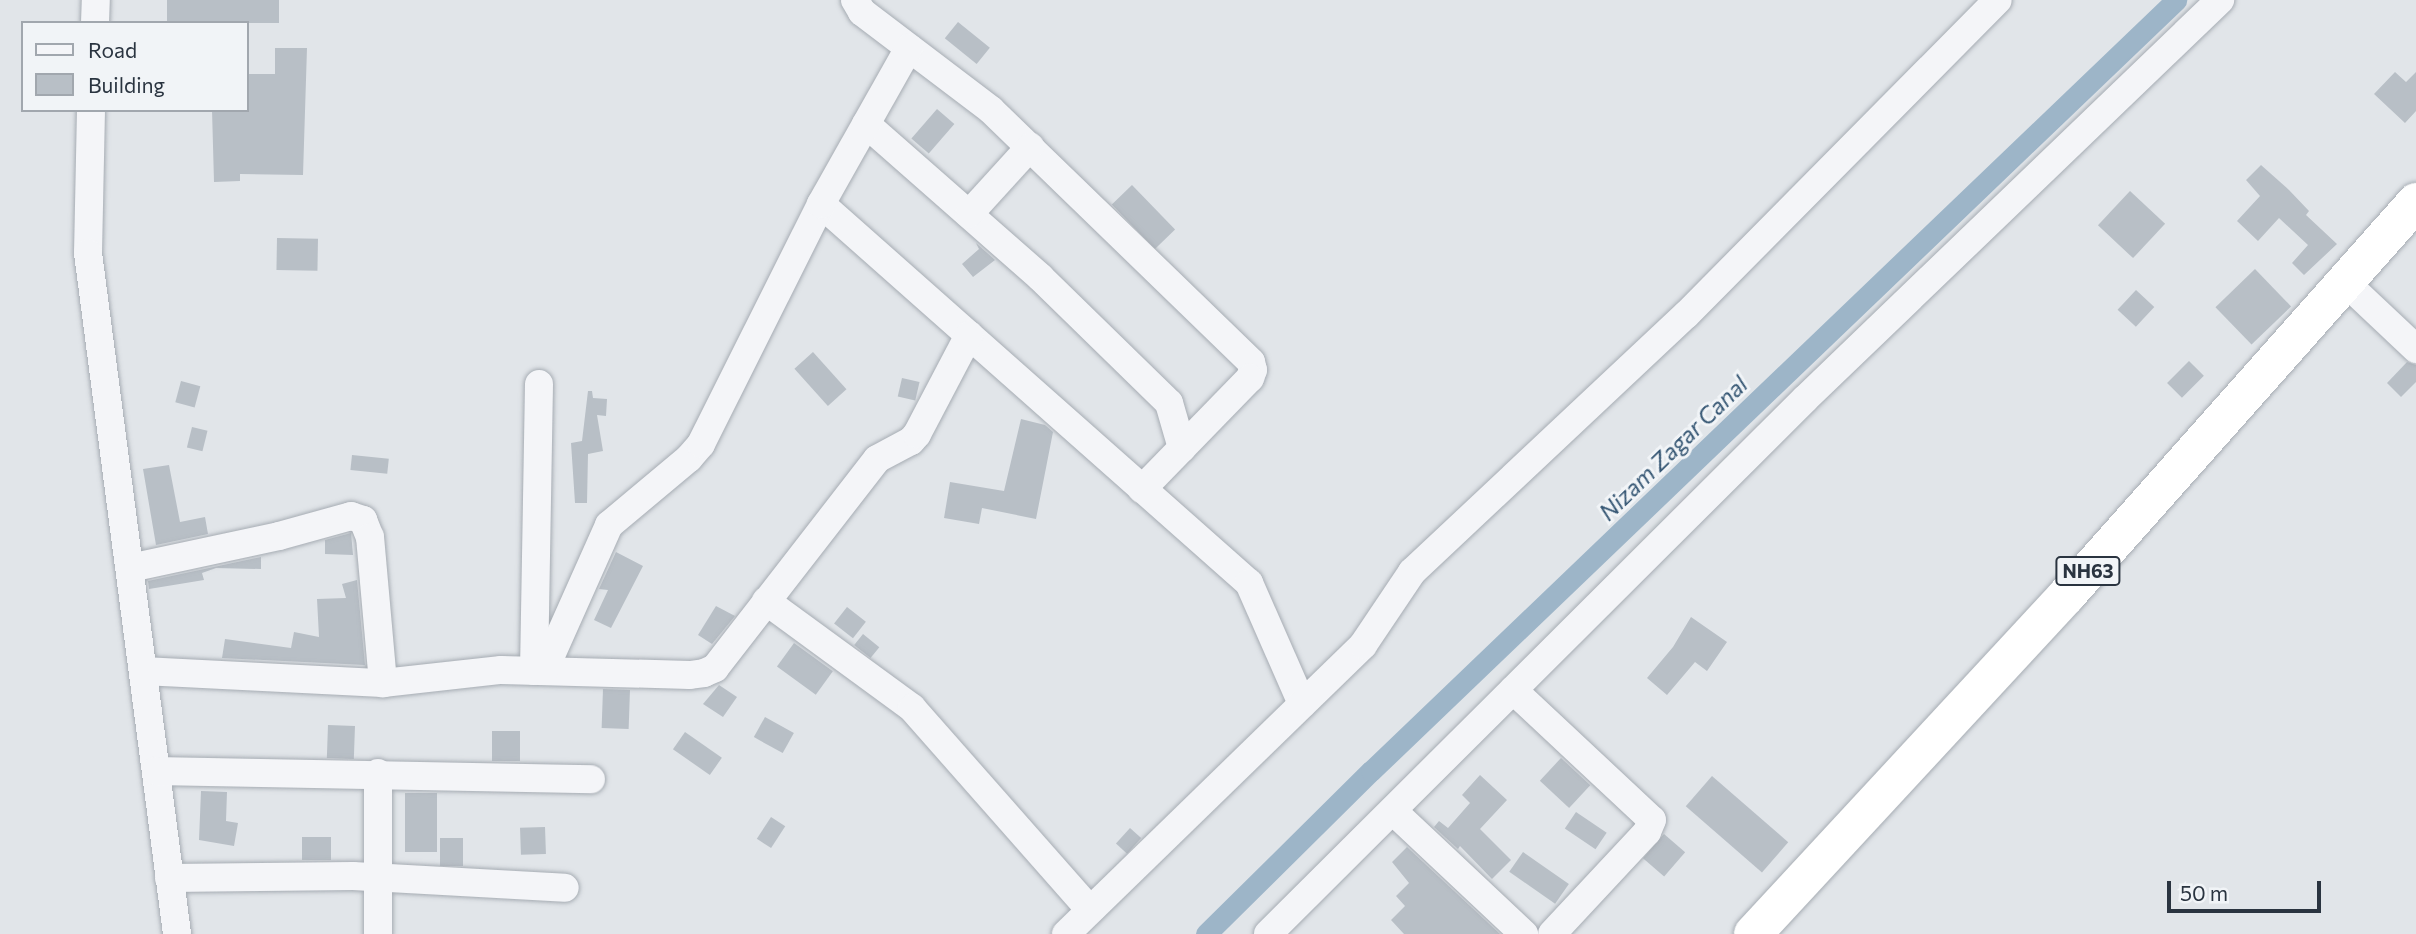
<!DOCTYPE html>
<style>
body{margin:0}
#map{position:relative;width:2416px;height:934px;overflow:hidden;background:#e1e5e9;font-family:Commissioner,sans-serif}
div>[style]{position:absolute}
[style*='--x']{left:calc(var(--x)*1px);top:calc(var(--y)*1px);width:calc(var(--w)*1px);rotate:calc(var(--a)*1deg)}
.canal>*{height:21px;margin:-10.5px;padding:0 10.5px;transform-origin:10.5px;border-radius:10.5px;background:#9db5c8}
.building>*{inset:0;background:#b8bfc6;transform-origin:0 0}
.roads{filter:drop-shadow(0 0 2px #a6acb3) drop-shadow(0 0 2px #a6acb3)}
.minor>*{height:28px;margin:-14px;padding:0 14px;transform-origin:14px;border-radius:14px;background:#f4f5f8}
.highway>*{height:38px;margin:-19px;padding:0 19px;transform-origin:19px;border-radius:19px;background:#fff}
span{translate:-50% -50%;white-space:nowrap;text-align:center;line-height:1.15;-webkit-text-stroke:6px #f1f4f7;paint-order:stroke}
.shield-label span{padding:2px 5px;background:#f1f4f7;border:2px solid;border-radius:5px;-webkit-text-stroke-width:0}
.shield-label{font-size:19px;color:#2a3440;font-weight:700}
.water-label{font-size:23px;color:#355673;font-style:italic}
.legend{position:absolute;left:21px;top:21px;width:228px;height:91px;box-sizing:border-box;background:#f1f4f7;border:2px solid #a1a7ae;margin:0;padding:9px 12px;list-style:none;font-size:21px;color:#2a3440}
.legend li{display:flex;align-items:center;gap:14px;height:35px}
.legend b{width:35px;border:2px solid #a1a7ae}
.scale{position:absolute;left:2167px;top:881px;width:154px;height:32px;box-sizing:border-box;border:4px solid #2a3440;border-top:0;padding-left:9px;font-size:21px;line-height:24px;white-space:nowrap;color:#2a3440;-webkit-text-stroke:5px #f1f4f7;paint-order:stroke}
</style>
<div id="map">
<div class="canal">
<div style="--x:1206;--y:934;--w:232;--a:-44.7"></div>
<div style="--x:1371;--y:771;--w:1115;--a:-43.76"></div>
</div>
<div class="building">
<div style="left:167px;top:0;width:112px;height:23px"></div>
<div style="left:958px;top:22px;width:41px;height:21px;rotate:39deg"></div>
<div style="clip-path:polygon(275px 48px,307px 48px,303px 175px,240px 174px,240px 181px,214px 182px,212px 110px,247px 110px,247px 74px,275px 74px)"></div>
<div style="clip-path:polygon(2395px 72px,2406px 82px,2416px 72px,2416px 111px,2405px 123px,2374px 94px)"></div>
<div style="left:937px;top:109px;width:23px;height:39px;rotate:41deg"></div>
<div style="clip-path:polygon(2261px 165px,2289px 190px,2309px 211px,2306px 215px,2337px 244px,2304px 275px,2292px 263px,2308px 245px,2279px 218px,2258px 241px,2237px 221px,2260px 196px,2246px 180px)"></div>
<div style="left:1132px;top:185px;width:62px;height:28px;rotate:46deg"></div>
<div style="left:2130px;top:191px;width:48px;height:47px;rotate:43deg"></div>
<div style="left:277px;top:238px;width:41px;height:32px;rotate:1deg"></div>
<div style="clip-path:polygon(976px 243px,995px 260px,973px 277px,962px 264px,979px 249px)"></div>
<div style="left:2255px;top:269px;width:52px;height:55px;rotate:46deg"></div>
<div style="left:2136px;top:290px;width:25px;height:27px;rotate:43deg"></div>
<div style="left:813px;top:352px;width:50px;height:25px;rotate:48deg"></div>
<div style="left:2189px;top:361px;width:21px;height:31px;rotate:45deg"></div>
<div style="clip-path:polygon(2407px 362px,2416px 365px,2416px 382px,2401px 397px,2387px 383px)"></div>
<div style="left:902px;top:378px;width:18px;height:19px;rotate:13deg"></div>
<div style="left:181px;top:381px;width:20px;height:22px;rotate:15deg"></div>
<div style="clip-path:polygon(588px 391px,592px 391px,593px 398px,607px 399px,606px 416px,597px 415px,603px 451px,588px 454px,587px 503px,575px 503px,571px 443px,582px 441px)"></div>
<div style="clip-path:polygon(1021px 419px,1045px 425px,1053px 432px,1036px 519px,982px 508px,979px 524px,944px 518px,950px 482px,1004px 491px)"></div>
<div style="left:192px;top:427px;width:16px;height:21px;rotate:14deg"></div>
<div style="left:352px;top:455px;width:37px;height:15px;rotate:6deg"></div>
<div style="clip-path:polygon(169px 465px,180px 522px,205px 517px,208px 534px,156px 545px,143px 469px)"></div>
<div style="clip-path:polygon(351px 533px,353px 555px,325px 554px,325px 540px)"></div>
<div style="clip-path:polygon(616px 552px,643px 566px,611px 628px,594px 620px,608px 590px,599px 589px)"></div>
<div style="clip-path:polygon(261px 557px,261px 569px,216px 568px,202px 573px,204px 580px,149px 589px,148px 581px)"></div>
<div style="clip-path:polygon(357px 580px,365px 665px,222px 658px,225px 639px,291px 648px,294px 632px,319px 637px,317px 599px,346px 598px,342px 584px)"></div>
<div style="clip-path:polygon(716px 606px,735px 616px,712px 644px,698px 635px)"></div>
<div style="left:847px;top:607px;width:24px;height:21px;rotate:38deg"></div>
<div style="clip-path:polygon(1691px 617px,1727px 642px,1707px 671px,1695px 662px,1667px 695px,1647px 678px,1673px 647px)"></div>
<div style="left:863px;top:634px;width:21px;height:14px;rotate:39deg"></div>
<div style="left:794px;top:643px;width:48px;height:29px;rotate:36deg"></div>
<div style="clip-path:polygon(719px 685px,737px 697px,723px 717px,703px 704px)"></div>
<div style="left:603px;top:689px;width:27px;height:39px;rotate:2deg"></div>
<div style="left:765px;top:717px;width:33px;height:23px;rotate:29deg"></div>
<div style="left:328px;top:725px;width:27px;height:33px;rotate:2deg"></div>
<div style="left:520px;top:731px;width:30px;height:28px;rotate:90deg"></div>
<div style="left:685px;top:732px;width:45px;height:21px;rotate:35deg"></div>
<div style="left:1561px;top:758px;width:40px;height:31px;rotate:43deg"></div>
<div style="clip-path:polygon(1480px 775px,1507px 800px,1480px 829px,1511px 860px,1492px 879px,1460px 846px,1458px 849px,1434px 827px,1439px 821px,1448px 828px,1470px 803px,1462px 795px)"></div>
<div style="left:1712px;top:776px;width:101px;height:40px;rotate:41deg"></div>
<div style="clip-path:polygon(201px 791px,227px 792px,226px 821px,238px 823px,234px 846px,199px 840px)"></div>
<div style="left:405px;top:793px;width:32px;height:59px"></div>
<div style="left:1576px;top:812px;width:37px;height:20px;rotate:34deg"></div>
<div style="left:771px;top:817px;width:17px;height:26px;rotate:33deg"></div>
<div style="left:545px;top:827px;width:27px;height:25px;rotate:88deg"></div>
<div style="left:1130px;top:828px;width:15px;height:21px;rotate:42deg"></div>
<div style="left:1664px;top:834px;width:28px;height:32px;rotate:41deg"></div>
<div style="left:302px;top:837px;width:29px;height:23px"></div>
<div style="left:463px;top:838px;width:28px;height:23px;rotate:90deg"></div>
<div style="clip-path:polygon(1407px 847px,1500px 934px,1404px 934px,1391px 920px,1405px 906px,1396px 896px,1409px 883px,1392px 862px)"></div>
<div style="left:1523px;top:852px;width:56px;height:24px;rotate:35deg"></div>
</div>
<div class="roads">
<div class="minor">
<div style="--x:855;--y:0;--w:14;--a:60"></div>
<div style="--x:862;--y:12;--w:162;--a:37.2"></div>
<div style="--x:991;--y:110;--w:362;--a:44.1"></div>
<div style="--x:1251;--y:362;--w:8;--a:76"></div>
<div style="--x:1253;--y:370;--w:9;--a:111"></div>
<div style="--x:1250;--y:378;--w:155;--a:134.2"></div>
<div style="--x:95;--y:23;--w:23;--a:-88"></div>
<div style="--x:91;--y:110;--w:143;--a:91.2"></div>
<div style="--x:88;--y:253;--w:687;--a:82.55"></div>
<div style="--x:866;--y:124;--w:232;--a:41.3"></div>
<div style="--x:1040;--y:277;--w:180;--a:44.3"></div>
<div style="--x:1169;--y:403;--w:47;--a:73.9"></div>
<div style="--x:821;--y:204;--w:572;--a:41.53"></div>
<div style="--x:1249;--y:583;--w:132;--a:66.3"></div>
<div style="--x:969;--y:214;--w:91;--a:-47.7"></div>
<div style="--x:2345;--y:282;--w:98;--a:43.3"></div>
<div style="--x:130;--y:568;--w:152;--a:-12.1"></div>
<div style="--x:279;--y:536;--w:75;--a:-15.5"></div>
<div style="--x:351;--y:516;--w:13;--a:18"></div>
<div style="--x:363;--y:520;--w:18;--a:68"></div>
<div style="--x:370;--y:537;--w:147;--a:84.9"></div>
<div style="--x:766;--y:601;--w:181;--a:36.2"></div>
<div style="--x:912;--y:708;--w:269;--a:48.6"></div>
<div style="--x:143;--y:671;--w:240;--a:2.9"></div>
<div style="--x:383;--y:683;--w:119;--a:-6.3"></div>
<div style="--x:501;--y:670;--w:189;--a:1.5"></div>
<div style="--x:690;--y:675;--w:14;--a:-8"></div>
<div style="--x:704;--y:673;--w:12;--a:-24"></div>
<div style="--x:715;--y:668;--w:264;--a:-52.2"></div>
<div style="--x:877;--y:459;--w:38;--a:-28"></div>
<div style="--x:911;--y:441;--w:9;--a:-49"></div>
<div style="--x:917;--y:434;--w:112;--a:-62.3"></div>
<div style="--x:534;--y:671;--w:287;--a:-89"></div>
<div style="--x:544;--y:671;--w:160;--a:-66"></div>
<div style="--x:609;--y:525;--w:104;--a:-39.9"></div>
<div style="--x:689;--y:458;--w:18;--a:-49"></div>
<div style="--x:701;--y:444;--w:268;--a:-63.4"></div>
<div style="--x:821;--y:204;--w:179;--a:-60.6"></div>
<div style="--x:1513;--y:690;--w:190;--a:43.1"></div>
<div style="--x:1652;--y:820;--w:13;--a:113"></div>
<div style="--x:1647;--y:832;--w:139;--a:133"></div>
<div style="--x:156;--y:771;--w:435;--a:1.1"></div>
<div style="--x:1393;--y:811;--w:180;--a:43.2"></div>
<div style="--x:169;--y:878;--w:184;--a:-0.6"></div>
<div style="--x:353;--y:876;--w:212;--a:3.2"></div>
<div style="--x:378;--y:934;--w:161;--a:-90"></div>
<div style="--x:1066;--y:934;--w:414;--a:-44.2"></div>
<div style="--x:1363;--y:645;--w:88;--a:-56.1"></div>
<div style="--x:1412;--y:572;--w:376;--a:-43.2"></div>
<div style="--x:1686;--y:315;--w:443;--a:-45.3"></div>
<div style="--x:1268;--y:934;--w:758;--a:-44.89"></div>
<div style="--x:1805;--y:399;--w:576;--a:-43.87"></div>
</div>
<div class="highway">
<div style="--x:1753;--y:934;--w:461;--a:-47.2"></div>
<div style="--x:2066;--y:596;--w:527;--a:-48.38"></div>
</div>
</div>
<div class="shield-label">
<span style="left:2088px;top:571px">NH63</span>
</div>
<div class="water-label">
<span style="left:1673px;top:448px;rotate:-44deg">Nizam Zagar Canal</span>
</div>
<ul class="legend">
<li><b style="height:9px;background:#f4f5f8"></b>Road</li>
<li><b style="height:19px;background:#b8bfc6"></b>Building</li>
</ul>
<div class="scale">50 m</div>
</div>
